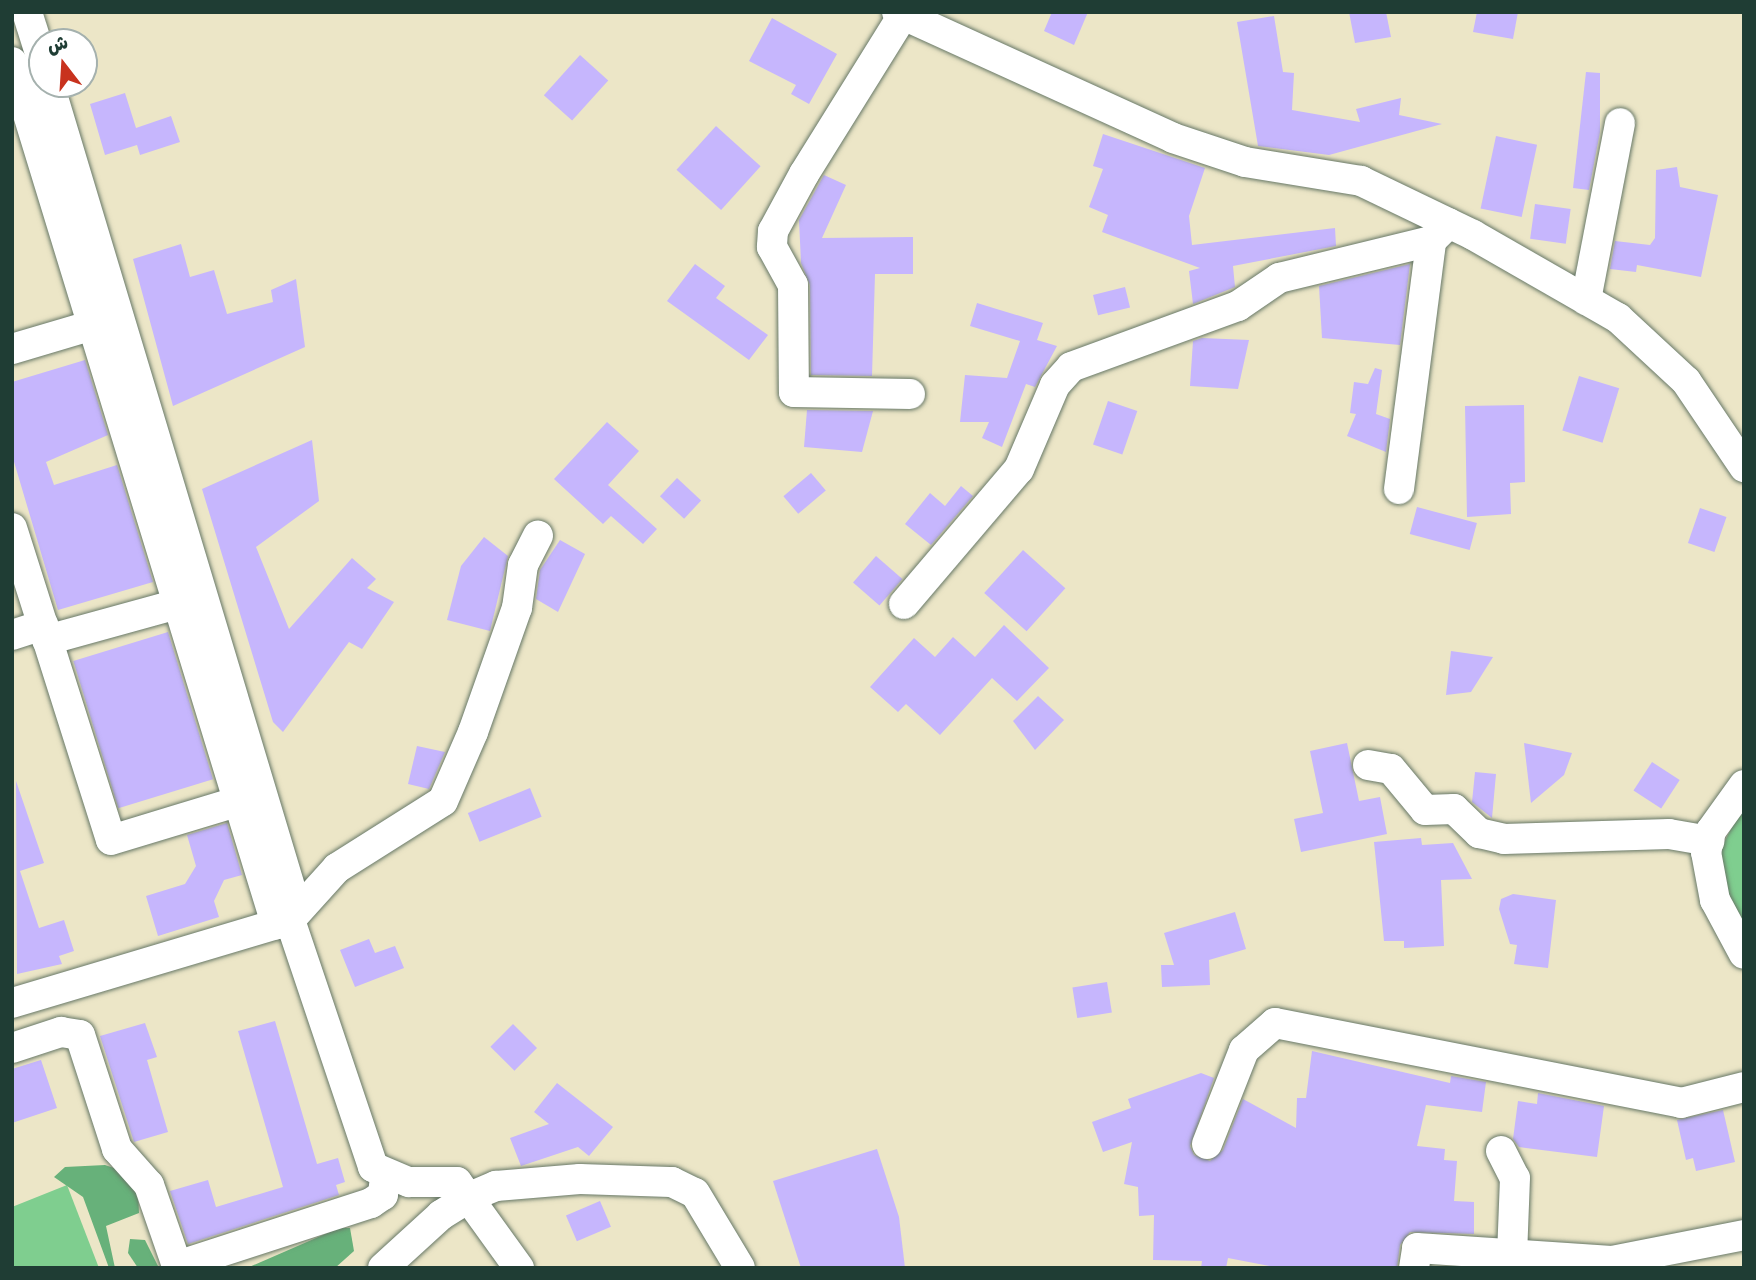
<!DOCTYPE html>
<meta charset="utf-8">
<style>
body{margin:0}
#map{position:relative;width:1756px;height:1280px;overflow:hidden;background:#ece6c7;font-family:Itim,"Playpen Sans Arabic",sans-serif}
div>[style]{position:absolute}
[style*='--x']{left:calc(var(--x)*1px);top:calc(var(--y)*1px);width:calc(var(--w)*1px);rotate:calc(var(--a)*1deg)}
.green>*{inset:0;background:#7fce8f}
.forest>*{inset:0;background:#67b17a}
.building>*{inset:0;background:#c6b6fd;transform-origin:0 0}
.roads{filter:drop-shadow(0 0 2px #677867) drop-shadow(0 0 2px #677867)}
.minor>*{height:30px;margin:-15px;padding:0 15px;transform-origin:15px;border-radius:15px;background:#fff}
span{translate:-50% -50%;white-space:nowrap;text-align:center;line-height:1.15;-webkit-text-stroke:5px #fff;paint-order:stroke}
.frame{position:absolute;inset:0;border:14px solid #1f3d34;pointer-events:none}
.north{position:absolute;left:28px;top:28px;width:70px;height:70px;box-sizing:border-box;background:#fff;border:2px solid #a5b1ae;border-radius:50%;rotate:343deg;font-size:19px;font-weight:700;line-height:28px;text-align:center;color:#1f3d34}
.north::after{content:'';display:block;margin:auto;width:24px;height:32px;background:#c8321e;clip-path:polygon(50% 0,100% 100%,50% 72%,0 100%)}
</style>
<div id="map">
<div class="green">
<div style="clip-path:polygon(1744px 804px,1744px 929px,1721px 889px,1717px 856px)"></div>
<div style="clip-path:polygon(67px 1185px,99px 1268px,12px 1268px,12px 1207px)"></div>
</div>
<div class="forest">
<div style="clip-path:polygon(105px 1165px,123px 1171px,138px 1191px,139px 1213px,106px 1226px,115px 1268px,109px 1268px,83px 1197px,54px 1177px,65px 1167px)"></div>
<div style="clip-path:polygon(339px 1228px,350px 1228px,354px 1251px,335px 1268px,247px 1268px)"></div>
<div style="clip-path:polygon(130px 1239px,145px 1240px,159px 1268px,138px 1268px,128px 1253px)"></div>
</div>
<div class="building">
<div style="clip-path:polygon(1052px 12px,1088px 12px,1074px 45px,1044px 31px)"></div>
<div style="clip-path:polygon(1349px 12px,1386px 12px,1391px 37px,1355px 43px)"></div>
<div style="clip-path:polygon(1477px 12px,1518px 12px,1513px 39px,1473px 32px)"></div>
<div style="clip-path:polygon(1274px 16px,1283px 72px,1294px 73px,1292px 110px,1360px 122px,1356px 109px,1401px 98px,1399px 115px,1442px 124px,1329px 155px,1258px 146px,1237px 22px)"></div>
<div style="clip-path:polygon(772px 18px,837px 54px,809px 104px,791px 94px,796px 85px,749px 61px)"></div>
<div style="left:580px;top:55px;width:38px;height:54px;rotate:42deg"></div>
<div style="clip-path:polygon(1586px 72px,1600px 73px,1600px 132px,1589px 190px,1573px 188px)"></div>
<div style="clip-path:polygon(125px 93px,136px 128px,171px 116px,180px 142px,140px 155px,137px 145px,105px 155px,90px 104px)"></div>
<div style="left:716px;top:126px;width:60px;height:59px;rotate:42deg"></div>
<div style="clip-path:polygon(1103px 134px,1205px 168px,1189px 216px,1192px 245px,1335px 228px,1336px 246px,1233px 266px,1235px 287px,1193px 304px,1189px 271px,1200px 268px,1102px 232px,1108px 215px,1089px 207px,1103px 169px,1093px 166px)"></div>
<div style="left:1496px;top:136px;width:42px;height:74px;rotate:12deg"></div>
<div style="clip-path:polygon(1677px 167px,1680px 187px,1718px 195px,1701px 277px,1637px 265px,1636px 272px,1610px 269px,1615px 241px,1650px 245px,1655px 238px,1656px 170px)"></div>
<div style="clip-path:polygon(824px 175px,846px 185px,822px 238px,913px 237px,913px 274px,875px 274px,872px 376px,811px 375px,810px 285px,801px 263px,799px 220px)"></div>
<div style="left:1535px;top:204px;width:36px;height:35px;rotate:8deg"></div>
<div style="clip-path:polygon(181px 244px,190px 277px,214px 270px,227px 314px,273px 302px,271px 290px,296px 279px,305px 347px,173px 406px,133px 259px)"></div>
<div style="clip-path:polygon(695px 264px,725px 286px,716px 298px,768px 335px,749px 360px,667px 301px)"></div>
<div style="clip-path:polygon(1410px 264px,1400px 345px,1322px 338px,1319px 286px)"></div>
<div style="left:1125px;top:287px;width:21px;height:33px;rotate:76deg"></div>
<div style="clip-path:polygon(977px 303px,1043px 323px,1037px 340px,1057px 346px,1035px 387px,1026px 384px,1002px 447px,982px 438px,989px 422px,960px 422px,965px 375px,1007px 378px,1020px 341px,970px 326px)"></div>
<div style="clip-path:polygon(1202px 338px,1249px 340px,1238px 389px,1190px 386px,1193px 341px)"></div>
<div style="clip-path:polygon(85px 360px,108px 435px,46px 462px,54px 485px,117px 465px,153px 582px,58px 610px,12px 455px,12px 382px)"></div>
<div style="clip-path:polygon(1375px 368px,1382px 370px,1376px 414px,1390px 419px,1386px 452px,1347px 436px,1356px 414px,1350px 413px,1354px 382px,1368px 384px)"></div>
<div style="left:1579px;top:376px;width:42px;height:57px;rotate:17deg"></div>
<div style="left:1108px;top:401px;width:31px;height:46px;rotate:19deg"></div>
<div style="clip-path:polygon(1524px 405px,1525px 482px,1510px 483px,1511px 514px,1467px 517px,1465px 406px)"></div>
<div style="clip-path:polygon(807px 410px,873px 411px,862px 452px,804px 447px)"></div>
<div style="clip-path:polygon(607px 422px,639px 451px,608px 485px,657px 529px,643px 544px,611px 516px,603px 524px,554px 479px)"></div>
<div style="clip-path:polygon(312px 440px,319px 501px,256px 547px,289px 629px,352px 558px,376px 579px,367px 588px,394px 602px,362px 649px,349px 642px,283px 732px,273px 722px,202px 489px)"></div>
<div style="left:811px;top:473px;width:23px;height:36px;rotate:50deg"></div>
<div style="left:677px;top:478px;width:33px;height:25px;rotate:43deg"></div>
<div style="clip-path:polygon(961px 486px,973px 496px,931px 545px,905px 524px,930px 493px,945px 506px)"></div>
<div style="left:1417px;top:507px;width:62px;height:28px;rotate:15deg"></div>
<div style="left:1700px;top:508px;width:28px;height:37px;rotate:19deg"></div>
<div style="clip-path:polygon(484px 537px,508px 556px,490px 631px,447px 620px,461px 566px)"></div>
<div style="clip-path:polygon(560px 540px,585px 554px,558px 612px,536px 599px,540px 570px)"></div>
<div style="left:1023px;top:550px;width:57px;height:58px;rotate:42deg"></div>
<div style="left:876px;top:556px;width:35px;height:35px;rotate:41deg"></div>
<div style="clip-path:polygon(1004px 625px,1049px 668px,1017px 701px,992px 678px,940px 735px,906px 704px,898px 712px,870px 687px,914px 638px,935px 657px,953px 637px,975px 657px)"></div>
<div style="left:168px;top:632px;width:154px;height:99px;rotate:73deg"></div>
<div style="clip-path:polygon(1451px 651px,1493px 657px,1471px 692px,1446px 695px)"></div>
<div style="clip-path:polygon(1038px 696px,1064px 720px,1035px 750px,1013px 721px)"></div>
<div style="clip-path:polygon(1347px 743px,1359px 801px,1380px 797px,1387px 834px,1301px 852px,1294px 819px,1323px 813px,1310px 751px)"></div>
<div style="clip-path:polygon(1524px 743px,1572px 753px,1564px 775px,1531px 803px)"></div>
<div style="clip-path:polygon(417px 746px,445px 752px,429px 789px,408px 784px)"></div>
<div style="left:1652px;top:762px;width:33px;height:34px;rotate:33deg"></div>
<div style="clip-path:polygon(1475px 772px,1496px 774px,1492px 818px,1472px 802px)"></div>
<div style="clip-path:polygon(16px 781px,44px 863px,20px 871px,39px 928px,64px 920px,74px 951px,59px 956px,62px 964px,17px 974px)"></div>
<div style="left:530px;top:788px;width:31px;height:67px;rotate:68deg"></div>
<div style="clip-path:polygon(227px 823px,242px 875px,224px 880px,214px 901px,219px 917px,158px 936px,146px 896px,185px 884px,196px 866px,187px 835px)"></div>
<div style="clip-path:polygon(1421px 838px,1422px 845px,1453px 843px,1472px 879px,1441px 880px,1444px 946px,1404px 948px,1404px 941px,1384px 941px,1374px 842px)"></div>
<div style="clip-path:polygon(1513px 894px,1556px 900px,1548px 968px,1514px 964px,1517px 945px,1510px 944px,1499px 909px,1501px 899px)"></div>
<div style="clip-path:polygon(1235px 912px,1246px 949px,1209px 960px,1210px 985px,1162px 987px,1161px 965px,1174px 965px,1164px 933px)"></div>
<div style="clip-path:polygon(369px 939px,375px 953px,395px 946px,404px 968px,355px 987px,340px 950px)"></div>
<div style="left:1107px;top:982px;width:31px;height:35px;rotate:81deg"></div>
<div style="clip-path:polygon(275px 1021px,317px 1164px,338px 1158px,345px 1182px,336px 1185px,339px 1195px,188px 1244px,170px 1191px,208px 1180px,216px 1207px,283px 1187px,238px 1031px)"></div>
<div style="clip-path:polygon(145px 1023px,157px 1057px,147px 1060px,168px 1132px,134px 1142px,100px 1036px)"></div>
<div style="left:513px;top:1024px;width:34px;height:32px;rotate:45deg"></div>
<div style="clip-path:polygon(1312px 1051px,1450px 1083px,1451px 1076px,1486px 1082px,1482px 1112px,1426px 1105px,1417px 1146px,1445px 1149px,1444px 1160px,1457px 1161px,1454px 1201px,1474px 1202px,1474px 1234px,1410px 1232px,1400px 1245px,1397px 1268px,1280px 1268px,1228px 1258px,1226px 1268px,1201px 1268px,1202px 1261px,1153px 1260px,1154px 1215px,1139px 1216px,1138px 1187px,1124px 1184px,1132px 1142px,1103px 1152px,1092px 1122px,1131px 1108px,1128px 1099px,1201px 1073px,1214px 1078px,1190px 1146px,1194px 1155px,1210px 1161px,1223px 1150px,1243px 1099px,1296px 1128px,1297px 1098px,1306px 1098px)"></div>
<div style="clip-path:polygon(41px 1060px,57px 1108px,12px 1123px,12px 1069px)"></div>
<div style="clip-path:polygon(557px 1083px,613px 1127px,589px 1156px,578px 1147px,521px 1166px,510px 1138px,549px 1124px,534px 1112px)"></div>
<div style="clip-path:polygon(1538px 1093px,1604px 1106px,1597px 1157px,1519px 1147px,1513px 1139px,1518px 1101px,1537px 1104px)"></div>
<div style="clip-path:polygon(1723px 1110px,1735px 1162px,1696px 1171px,1693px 1158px,1686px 1160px,1677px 1120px)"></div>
<div style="clip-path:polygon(877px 1149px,899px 1217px,905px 1268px,801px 1268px,773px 1181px)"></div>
<div style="left:600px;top:1201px;width:28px;height:37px;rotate:67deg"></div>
</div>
<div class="roads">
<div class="minor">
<div style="--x:27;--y:12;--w:50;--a:72.6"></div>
<div style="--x:897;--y:12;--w:303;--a:24.5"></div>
<div style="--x:1173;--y:138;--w:76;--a:18.4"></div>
<div style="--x:1245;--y:162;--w:118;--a:9.3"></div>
<div style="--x:1361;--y:181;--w:124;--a:25.7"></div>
<div style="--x:1473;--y:235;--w:167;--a:29.8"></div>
<div style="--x:1618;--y:318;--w:93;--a:42.8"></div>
<div style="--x:1686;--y:381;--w:104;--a:56"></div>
<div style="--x:903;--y:15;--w:187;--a:121.9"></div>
<div style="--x:804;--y:174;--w:65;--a:118.5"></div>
<div style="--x:773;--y:231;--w:16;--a:94"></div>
<div style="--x:772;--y:247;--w:43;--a:61.1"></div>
<div style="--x:793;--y:285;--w:107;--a:89.5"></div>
<div style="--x:794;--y:392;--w:116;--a:1"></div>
<div style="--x:12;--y:62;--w:902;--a:72.97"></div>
<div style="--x:49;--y:84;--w:862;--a:73.29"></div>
<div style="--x:1586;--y:300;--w:180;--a:-79.1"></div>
<div style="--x:12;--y:349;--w:84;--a:-16.5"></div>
<div style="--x:1399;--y:489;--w:250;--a:-82.6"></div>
<div style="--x:12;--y:528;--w:327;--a:72.4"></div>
<div style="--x:111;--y:840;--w:134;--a:-16.9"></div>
<div style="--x:904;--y:604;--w:177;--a:-49.6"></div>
<div style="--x:1019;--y:469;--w:91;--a:-66.8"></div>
<div style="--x:1055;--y:385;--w:24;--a:-48"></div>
<div style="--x:1071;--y:367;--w:178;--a:-20.1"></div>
<div style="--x:1238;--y:306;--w:50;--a:-34.3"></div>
<div style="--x:1279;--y:278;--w:156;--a:-13.7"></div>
<div style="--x:1431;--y:241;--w:25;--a:-45"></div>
<div style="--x:12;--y:635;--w:33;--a:-18"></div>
<div style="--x:47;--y:640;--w:136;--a:-15.4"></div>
<div style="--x:1368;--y:765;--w:23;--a:10"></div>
<div style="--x:1391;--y:769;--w:53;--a:50.3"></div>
<div style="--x:1425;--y:810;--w:29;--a:-2"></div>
<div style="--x:1454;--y:809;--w:35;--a:44"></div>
<div style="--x:1479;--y:833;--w:26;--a:13"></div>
<div style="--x:1504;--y:839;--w:165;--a:-1.7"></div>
<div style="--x:1669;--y:834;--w:41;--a:9.9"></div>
<div style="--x:1744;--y:785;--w:57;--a:125.7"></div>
<div style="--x:1711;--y:831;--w:22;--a:103"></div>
<div style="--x:1706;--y:852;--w:49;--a:79.4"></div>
<div style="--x:1715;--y:900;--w:61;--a:61.8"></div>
<div style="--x:290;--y:920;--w:261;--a:71.4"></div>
<div style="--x:373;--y:1167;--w:39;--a:23"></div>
<div style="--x:409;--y:1182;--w:48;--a:0"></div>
<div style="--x:457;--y:1182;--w:106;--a:54.2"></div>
<div style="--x:12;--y:1003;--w:290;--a:-16.6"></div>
<div style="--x:290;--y:920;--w:70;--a:-47.9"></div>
<div style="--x:337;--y:868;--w:125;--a:-32.3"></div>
<div style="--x:443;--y:801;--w:75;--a:-66.5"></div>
<div style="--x:473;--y:732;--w:132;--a:-70.5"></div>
<div style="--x:517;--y:608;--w:43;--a:-82.1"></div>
<div style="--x:523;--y:565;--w:33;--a:-63"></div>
<div style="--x:12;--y:1048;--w:52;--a:-18.1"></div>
<div style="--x:61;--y:1032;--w:19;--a:9"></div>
<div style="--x:80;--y:1035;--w:120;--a:72"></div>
<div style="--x:117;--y:1149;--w:48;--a:48.4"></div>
<div style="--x:149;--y:1185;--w:86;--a:70.9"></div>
<div style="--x:177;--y:1266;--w:204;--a:-18"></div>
<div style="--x:371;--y:1203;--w:14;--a:-34"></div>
<div style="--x:383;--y:1195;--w:19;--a:-84"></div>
<div style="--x:1207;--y:1144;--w:101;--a:-68.5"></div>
<div style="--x:1244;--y:1050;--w:41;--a:-41.1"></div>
<div style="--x:1275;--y:1023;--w:414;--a:11.1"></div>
<div style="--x:1681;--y:1103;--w:65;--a:-14.3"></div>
<div style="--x:1501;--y:1151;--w:30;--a:63"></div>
<div style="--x:1515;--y:1178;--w:78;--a:92.2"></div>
<div style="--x:383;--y:1268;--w:79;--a:-42.4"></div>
<div style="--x:441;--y:1215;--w:36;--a:-32"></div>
<div style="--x:472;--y:1196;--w:26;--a:-23"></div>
<div style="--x:496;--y:1186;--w:84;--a:-4.8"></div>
<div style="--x:580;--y:1179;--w:92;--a:1.9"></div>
<div style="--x:672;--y:1182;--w:25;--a:26"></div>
<div style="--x:695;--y:1193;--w:87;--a:59"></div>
<div style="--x:1414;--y:1268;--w:20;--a:-81"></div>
<div style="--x:1417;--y:1248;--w:195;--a:3.8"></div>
<div style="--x:1612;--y:1261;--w:135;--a:-11.1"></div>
</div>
</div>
<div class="frame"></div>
<div class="north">ش</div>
</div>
